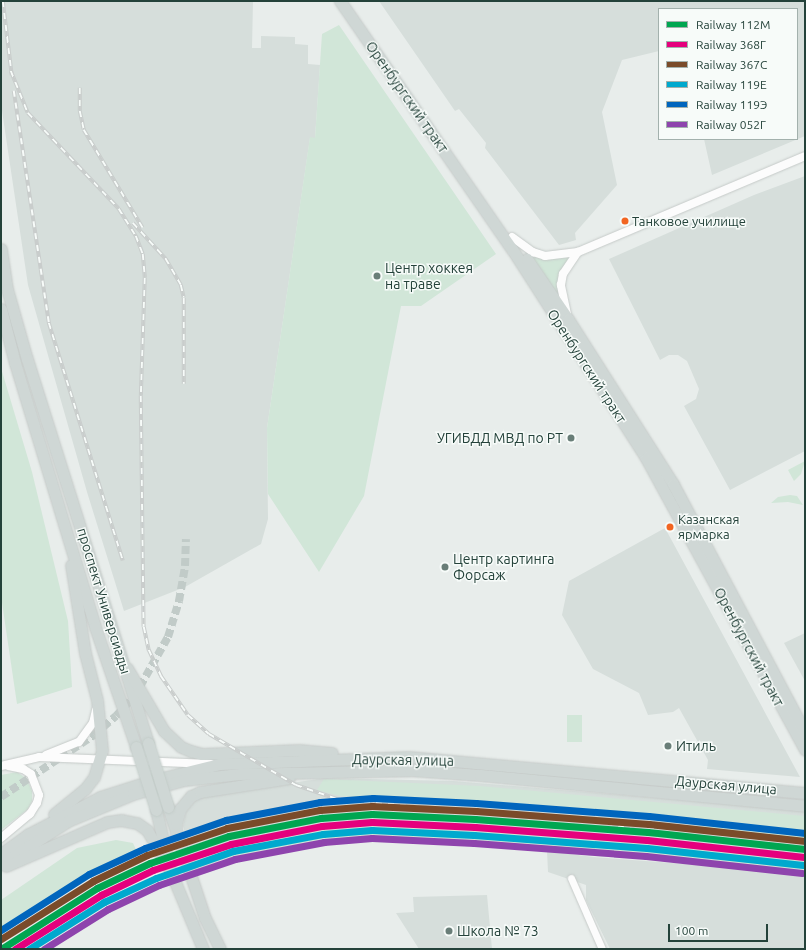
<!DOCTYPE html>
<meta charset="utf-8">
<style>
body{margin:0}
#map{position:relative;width:806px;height:950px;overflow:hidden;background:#e8edeb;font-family:Ubuntu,sans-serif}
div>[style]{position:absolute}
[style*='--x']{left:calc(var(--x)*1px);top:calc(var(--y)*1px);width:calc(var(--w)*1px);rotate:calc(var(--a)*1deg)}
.built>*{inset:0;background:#d6dedb}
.green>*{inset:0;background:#d1e6d8;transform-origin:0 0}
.tertiary-tunnel>*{height:8px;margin-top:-4px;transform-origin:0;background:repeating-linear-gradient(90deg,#c1cbc8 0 8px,transparent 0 12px)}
.roads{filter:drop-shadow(0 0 1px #c5cac8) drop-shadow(0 0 1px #c5cac8)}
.minor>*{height:7px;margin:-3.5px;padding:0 3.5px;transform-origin:3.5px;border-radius:3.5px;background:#fcfcfc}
.tertiary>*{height:8px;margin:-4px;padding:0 4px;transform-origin:4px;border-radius:4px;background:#fcfcfc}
.primary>*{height:11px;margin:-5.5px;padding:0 5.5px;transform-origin:5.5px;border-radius:5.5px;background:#cfd7d5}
.rail>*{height:3.5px;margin-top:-1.75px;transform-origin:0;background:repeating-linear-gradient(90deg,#f7fbf9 0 6px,#c9cdcc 0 12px);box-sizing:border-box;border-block:1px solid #c9cdcc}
.bridges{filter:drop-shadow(0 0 1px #c3ccc9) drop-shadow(0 0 1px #c3ccc9)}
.primary-bridge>*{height:11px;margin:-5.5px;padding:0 5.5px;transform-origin:5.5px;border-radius:5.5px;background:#cfd7d5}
.rail-1>*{height:7px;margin:-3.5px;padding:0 3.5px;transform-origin:3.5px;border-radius:3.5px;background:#00a651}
.rail-2>*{height:7px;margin:-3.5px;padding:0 3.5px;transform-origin:3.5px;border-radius:3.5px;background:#e5007d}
.rail-3>*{height:7px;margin:-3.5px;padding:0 3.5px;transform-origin:3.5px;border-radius:3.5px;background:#7a4b2a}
.rail-4>*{height:7px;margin:-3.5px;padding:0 3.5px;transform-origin:3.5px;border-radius:3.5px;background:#00a9ce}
.rail-5>*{height:7px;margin:-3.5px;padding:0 3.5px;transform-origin:3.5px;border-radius:3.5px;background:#0065bd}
.rail-6>*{height:7px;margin:-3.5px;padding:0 3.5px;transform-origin:3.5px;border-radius:3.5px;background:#8e44ad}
.dots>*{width:11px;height:11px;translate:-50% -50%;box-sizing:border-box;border:2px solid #f7fbf9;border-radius:50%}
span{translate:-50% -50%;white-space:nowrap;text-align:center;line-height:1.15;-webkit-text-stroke:3px #f7fbf9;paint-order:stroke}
.bus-label{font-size:13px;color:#24423a}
.left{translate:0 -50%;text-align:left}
.street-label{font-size:14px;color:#24423a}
.poi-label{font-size:14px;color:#24423a}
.right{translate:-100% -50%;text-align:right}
.frame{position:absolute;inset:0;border:2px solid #24423a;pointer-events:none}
.legend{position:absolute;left:658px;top:8px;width:140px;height:132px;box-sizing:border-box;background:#f7fbf9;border:1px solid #a3b1ad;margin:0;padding:5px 7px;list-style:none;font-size:12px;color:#24423a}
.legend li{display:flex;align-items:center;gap:8px;height:20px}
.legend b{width:20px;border:1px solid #a3b1ad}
.scale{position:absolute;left:668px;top:924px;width:100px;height:18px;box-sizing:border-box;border:2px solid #24423a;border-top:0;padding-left:5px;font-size:12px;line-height:14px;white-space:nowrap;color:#24423a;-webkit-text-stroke:3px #f7fbf9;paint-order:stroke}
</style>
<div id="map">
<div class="built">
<div style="clip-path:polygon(1px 1px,253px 1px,252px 48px,261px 48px,261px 36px,295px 37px,295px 44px,308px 45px,308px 64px,320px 65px,315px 138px,310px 138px,267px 428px,268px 519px,261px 544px,185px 587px,124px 611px,87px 492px,28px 285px,1px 104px)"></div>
<div style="clip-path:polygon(379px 1px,805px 1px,805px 136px,712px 175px,704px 139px,797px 139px,797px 9px,659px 9px,659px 51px,622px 60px,602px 112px,617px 185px,575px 233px,576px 240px,559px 245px,485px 148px,486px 143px,459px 109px,455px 111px)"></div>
<div style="clip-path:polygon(805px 176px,805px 451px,730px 490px,684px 406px,696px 399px,699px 389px,687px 361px,678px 355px,669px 355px,660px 360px,609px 259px,754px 195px)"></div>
<div style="clip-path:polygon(665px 528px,800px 777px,707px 769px,708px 760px,679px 708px,673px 712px,648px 715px,639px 693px,593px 669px,562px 615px,569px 581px)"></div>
<div style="clip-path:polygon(805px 633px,805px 681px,784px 643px)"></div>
<div style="clip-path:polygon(325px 778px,453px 781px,800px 810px,805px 813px,805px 871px,497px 844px,371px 839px,222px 860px,196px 870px,183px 826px,186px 812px,197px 799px,204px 796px)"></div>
<div style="clip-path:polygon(547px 851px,593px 857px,805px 873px,805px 949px,610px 949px,586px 900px,586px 885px,548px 872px)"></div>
<div style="clip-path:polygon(487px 895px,492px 949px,419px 949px,396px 913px,414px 912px,413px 897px)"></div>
</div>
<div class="green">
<div style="clip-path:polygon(339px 25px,496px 254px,421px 306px,401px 306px,364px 496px,319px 572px,268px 494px,267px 428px,310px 137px,315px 138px,322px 34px)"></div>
<div style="clip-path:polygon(529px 255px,545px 260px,573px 255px,559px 272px,561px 300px)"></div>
<div style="clip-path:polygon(1px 368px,32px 472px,68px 621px,72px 687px,17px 704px,1px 596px)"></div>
<div style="clip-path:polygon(805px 461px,801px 474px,794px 481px,788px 470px)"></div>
<div style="clip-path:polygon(790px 495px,797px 496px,803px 505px,788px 502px,771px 503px,778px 497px)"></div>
<div style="left:567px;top:715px;width:15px;height:27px"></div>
<div style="clip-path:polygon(17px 772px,27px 779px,32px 791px,32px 801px,28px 809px,1px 830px,1px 775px)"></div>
<div style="clip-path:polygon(324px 779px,480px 786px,804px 816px,805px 842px,654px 819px,340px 796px,317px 790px)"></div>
<div style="clip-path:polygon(372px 824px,434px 825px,805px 858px,805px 870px,594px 856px,498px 843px,425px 838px,370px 838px,223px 858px,212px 850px,313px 829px)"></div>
<div style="clip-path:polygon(116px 840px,133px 843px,138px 854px,92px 874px,1px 931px,1px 900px,77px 848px)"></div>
</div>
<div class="tertiary-tunnel">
<div style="--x:1;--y:797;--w:112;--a:-33.7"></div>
<div style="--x:94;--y:735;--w:29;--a:-41"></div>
<div style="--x:116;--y:716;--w:26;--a:-47"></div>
<div style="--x:134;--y:697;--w:69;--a:-60.5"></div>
<div style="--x:168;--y:637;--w:38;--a:-73"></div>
<div style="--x:179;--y:601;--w:36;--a:-80"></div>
<div style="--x:185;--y:566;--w:27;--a:-88"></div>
</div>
<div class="roads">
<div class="minor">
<div style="--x:571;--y:878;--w:77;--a:66.4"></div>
</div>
<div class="tertiary">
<div style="--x:512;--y:237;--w:26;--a:36"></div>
<div style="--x:533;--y:252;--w:13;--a:18"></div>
<div style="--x:545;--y:256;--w:33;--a:-7"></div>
<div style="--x:578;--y:252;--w:246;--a:-22.9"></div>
<div style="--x:567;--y:314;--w:30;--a:-102"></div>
<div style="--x:561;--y:285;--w:11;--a:-80"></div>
<div style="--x:563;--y:274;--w:27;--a:-56"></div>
<div style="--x:46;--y:755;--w:35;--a:-22"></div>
<div style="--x:79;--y:742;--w:24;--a:-54"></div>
<div style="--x:93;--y:723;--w:13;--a:-77"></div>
<div style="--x:1;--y:766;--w:39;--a:-13"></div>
<div style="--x:39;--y:757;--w:172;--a:2.3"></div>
<div style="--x:1;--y:838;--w:38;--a:-40"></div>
<div style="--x:30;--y:814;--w:13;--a:-58"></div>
<div style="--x:37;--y:803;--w:8;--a:-76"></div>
<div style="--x:39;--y:795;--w:22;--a:-111"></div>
<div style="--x:31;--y:774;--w:9;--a:-148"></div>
<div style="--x:23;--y:769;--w:15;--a:-169"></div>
</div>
<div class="primary">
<div style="--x:340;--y:1;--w:302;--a:55.3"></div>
<div style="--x:512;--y:249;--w:248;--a:57.3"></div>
<div style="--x:646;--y:458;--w:332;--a:61.4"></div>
<div style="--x:1;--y:249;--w:40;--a:81.5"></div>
<div style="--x:7;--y:289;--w:73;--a:74.1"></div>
<div style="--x:27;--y:359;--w:403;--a:72.5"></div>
<div style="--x:527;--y:259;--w:73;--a:55.7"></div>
<div style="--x:568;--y:319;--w:196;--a:57.5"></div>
<div style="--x:673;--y:484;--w:281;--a:62"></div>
<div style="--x:1;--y:309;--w:56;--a:75.5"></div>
<div style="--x:15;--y:363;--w:276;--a:73.1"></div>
<div style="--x:95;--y:627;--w:127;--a:71.1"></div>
<div style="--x:127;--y:668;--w:73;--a:59.6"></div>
<div style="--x:164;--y:731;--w:23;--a:43"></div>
<div style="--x:181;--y:747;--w:11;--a:22"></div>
<div style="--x:191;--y:751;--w:11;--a:15"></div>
<div style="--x:202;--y:754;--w:97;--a:-2.4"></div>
<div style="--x:299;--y:750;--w:33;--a:5"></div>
<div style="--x:168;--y:807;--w:117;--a:71.6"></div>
<div style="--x:205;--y:918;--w:34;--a:64"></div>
<div style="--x:156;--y:810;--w:62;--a:76.9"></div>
<div style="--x:170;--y:870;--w:86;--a:67.3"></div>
<div style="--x:54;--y:814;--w:40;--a:-39"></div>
<div style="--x:85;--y:789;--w:15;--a:-53"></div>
<div style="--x:94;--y:777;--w:28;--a:-73"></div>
<div style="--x:102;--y:750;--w:50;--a:-95.7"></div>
<div style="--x:97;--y:700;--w:49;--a:-104.3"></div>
<div style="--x:85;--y:653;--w:89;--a:-99"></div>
<div style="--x:176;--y:838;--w:14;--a:-90"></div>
<div style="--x:176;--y:824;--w:16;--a:-75"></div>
<div style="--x:180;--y:809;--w:17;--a:-50"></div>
<div style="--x:191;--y:796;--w:10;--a:-24"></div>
<div style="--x:200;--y:792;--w:90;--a:-8.9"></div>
<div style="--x:1;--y:854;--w:34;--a:-36"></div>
<div style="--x:29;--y:834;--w:80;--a:-27.5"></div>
<div style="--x:100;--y:797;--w:52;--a:-17.7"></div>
<div style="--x:150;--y:781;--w:72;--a:-13.7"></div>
<div style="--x:220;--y:764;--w:189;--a:-2.1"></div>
<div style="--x:409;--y:757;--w:398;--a:5.2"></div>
<div style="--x:1;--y:864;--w:80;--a:-32.7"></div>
<div style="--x:68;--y:821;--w:70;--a:-22.6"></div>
<div style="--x:133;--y:794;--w:53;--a:-15.4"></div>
<div style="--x:184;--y:780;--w:56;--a:-6.1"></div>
<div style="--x:240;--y:774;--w:170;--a:-1.3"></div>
<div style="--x:410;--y:770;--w:70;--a:4.1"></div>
<div style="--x:480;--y:775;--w:326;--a:5.4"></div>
<div style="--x:6;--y:866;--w:110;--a:-23.5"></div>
<div style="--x:107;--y:822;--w:14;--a:-8"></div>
<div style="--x:121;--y:820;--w:16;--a:11"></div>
<div style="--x:137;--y:823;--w:12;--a:35"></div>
<div style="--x:147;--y:830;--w:46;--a:60.1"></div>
</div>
</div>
<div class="rail">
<div style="--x:3;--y:1;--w:75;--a:83.1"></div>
<div style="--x:11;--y:71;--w:45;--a:68"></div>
<div style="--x:28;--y:113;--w:132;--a:46.5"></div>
<div style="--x:119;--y:209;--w:32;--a:58"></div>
<div style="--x:136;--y:236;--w:19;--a:69"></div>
<div style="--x:143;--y:254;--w:24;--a:85"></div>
<div style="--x:145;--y:278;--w:118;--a:91.9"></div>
<div style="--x:141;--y:396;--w:231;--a:89.3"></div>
<div style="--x:144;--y:627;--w:24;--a:78"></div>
<div style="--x:149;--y:650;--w:29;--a:65"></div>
<div style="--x:161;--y:676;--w:47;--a:55.3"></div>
<div style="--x:188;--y:715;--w:28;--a:42"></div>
<div style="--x:209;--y:734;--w:101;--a:30.4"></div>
<div style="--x:296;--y:785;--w:46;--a:18.8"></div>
<div style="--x:340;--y:800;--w:256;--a:4.7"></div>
<div style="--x:595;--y:821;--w:54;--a:11.7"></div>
<div style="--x:80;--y:88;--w:23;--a:90"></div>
<div style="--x:80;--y:111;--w:19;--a:78"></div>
<div style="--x:84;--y:130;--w:114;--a:59"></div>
<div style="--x:14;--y:91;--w:235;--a:81.4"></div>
<div style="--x:49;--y:323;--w:249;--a:72.7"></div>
<div style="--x:133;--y:223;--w:49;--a:47.5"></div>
<div style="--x:166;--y:259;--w:30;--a:60"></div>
<div style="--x:181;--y:285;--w:13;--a:77"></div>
<div style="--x:184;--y:298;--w:86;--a:90"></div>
<div style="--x:633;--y:824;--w:40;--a:4.3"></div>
</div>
<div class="bridges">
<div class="primary-bridge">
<div style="--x:148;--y:743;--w:67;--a:72.6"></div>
<div style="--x:136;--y:747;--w:66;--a:72.4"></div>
</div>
</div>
<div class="rail-1">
<div style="--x:1;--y:949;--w:114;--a:-32.4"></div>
<div style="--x:97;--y:888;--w:59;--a:-25.3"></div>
<div style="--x:150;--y:863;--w:83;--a:-18.9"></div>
<div style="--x:229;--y:836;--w:94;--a:-11.1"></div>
<div style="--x:321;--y:818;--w:51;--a:-4.5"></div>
<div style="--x:372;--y:814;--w:103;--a:2.8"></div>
<div style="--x:475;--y:819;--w:173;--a:4.3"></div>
<div style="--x:648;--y:832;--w:158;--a:6.2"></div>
</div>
<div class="rail-2">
<div style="--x:15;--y:949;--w:102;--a:-32.1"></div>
<div style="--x:101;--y:895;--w:58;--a:-25.7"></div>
<div style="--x:153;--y:870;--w:82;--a:-18.4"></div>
<div style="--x:231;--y:844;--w:93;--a:-11.2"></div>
<div style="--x:322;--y:826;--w:50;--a:-4.6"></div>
<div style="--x:372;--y:822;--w:103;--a:2.8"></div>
<div style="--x:475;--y:827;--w:172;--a:4.3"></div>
<div style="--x:647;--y:840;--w:158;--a:6.2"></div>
</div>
<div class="rail-3">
<div style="--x:1;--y:939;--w:109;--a:-32.2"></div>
<div style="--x:93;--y:881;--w:60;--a:-25.7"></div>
<div style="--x:147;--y:855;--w:84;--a:-18.6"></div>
<div style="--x:227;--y:828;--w:95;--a:-11"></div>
<div style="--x:320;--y:810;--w:52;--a:-4.4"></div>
<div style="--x:372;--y:806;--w:104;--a:2.8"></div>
<div style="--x:476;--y:811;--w:173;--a:4.3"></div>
<div style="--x:649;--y:824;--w:157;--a:6.2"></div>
</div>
<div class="rail-4">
<div style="--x:29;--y:949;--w:89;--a:-32.1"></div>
<div style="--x:104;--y:902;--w:57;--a:-24.8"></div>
<div style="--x:156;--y:878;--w:82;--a:-19.3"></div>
<div style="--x:233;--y:851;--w:92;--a:-10.7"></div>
<div style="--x:323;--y:834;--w:49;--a:-4.7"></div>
<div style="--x:372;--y:830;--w:102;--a:2.8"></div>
<div style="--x:474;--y:835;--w:173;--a:4.3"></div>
<div style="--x:647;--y:848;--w:157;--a:6.2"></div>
</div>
<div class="rail-5">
<div style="--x:1;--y:930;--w:104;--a:-32.5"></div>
<div style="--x:89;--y:874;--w:62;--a:-24.9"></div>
<div style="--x:145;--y:848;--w:86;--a:-19.1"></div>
<div style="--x:226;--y:820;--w:96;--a:-10.8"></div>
<div style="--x:320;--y:802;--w:53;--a:-4.3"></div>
<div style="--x:373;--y:798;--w:103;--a:2.8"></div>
<div style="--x:476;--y:803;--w:173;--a:4.3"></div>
<div style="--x:649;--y:816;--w:157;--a:6.2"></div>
</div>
<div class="rail-6">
<div style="--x:44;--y:949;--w:75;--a:-32"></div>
<div style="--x:108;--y:909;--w:56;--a:-25.2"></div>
<div style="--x:159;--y:885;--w:80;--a:-18.9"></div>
<div style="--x:235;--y:859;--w:91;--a:-10.8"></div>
<div style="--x:324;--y:842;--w:48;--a:-4.8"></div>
<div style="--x:372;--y:838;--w:102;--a:2.8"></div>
<div style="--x:474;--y:843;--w:172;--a:4.3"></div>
<div style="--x:646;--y:856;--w:157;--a:6.2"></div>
</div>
<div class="dots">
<div style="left:625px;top:221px;background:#f26522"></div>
<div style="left:377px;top:276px;background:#697e78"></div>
<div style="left:571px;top:438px;background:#697e78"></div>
<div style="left:670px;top:527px;background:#f26522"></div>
<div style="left:445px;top:567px;background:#697e78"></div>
<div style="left:668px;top:746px;background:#697e78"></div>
<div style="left:449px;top:931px;background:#697e78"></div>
</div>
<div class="bus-label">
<span class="left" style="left:632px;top:221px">Танковое училище</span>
<span class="left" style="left:678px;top:527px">Казанская<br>ярмарка</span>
</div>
<div class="street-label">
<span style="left:407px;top:97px;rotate:55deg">Оренбургский тракт</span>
<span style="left:587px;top:366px;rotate:57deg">Оренбургский тракт</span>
<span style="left:104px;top:601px;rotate:73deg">проспект Универсиады</span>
<span style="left:749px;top:647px;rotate:62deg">Оренбургский тракт</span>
<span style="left:403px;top:760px;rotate:1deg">Даурская улица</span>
<span style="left:726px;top:785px;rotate:5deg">Даурская улица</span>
</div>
<div class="poi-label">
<span class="left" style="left:385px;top:276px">Центр хоккея<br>на траве</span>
<span class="right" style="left:563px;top:438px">УГИБДД МВД по РТ</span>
<span class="left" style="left:453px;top:567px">Центр картинга<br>Форсаж</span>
<span class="left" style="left:676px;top:746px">Итиль</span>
<span class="left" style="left:457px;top:931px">Школа № 73</span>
</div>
<div class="frame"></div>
<ul class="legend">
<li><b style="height:5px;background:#00a651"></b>Railway 112М</li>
<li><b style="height:5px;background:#e5007d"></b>Railway 368Г</li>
<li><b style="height:5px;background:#7a4b2a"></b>Railway 367С</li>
<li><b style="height:5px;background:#00a9ce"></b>Railway 119Е</li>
<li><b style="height:5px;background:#0065bd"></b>Railway 119Э</li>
<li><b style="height:5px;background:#8e44ad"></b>Railway 052Г</li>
</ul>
<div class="scale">100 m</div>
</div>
